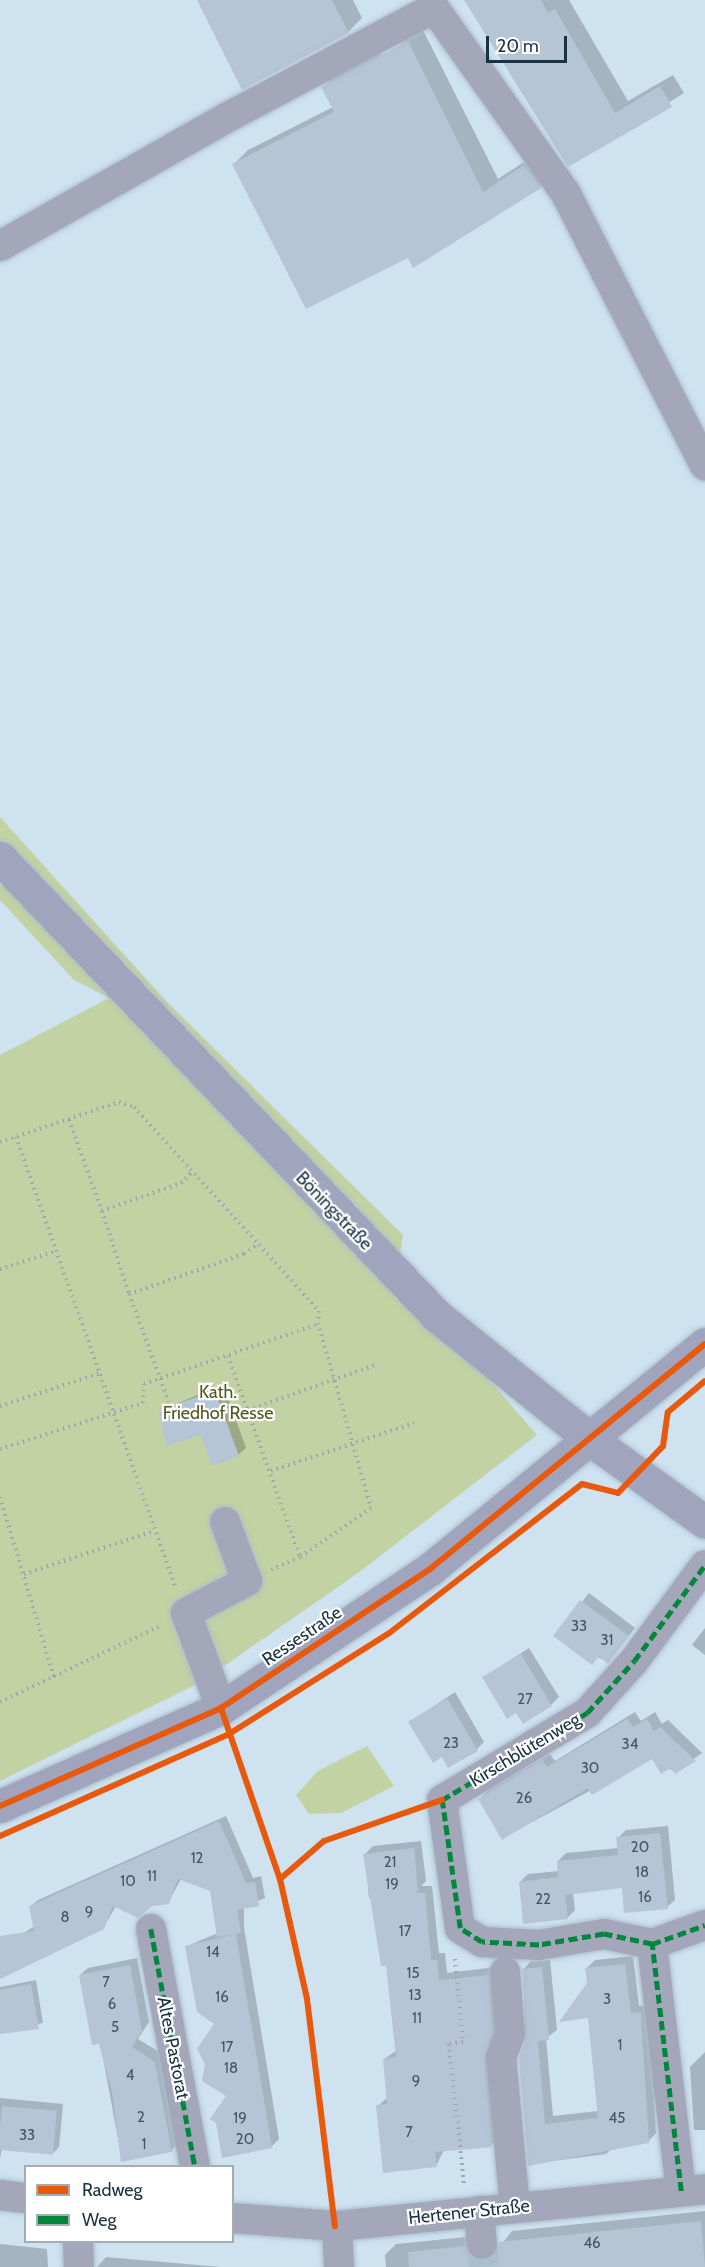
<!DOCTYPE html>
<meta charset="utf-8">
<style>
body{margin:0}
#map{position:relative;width:705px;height:2267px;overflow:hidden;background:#cee2f0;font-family:Cabin,sans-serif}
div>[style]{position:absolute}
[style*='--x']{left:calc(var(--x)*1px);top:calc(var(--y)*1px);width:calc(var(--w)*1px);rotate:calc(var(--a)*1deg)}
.green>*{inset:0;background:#c2d2a3}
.shadow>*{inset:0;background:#0003}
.building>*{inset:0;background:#b5c5d5;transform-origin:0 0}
.minor-tunnel>*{height:30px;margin-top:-15px;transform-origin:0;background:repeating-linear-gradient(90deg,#aabfcd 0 30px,transparent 0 45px)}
.path>*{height:4px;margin-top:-2px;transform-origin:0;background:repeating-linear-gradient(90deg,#a0a4b4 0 1.5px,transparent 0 6px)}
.roads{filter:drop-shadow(0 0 2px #acbecb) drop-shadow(0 0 2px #acbecb)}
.minor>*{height:30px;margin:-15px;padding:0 15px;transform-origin:15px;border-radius:15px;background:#a4a6ba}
.major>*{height:33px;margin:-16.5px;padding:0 16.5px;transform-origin:16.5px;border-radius:16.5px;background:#a0a4bc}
.quiet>*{height:4.5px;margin-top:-2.25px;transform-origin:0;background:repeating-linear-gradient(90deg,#00873e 0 9px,transparent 0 13.5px)}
.cycleway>*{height:6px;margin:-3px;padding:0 3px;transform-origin:3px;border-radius:3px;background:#e8590c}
span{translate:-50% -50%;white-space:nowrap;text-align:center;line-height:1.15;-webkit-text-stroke:4.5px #fff;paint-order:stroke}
.number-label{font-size:15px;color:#3f5766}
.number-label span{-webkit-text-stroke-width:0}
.street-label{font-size:18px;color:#183241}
.park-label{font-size:18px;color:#525822}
.legend{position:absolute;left:24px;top:2165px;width:210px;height:78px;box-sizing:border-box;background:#fff;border:2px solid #a3adb3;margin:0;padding:8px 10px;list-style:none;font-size:18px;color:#183241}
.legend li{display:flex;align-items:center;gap:12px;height:30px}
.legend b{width:30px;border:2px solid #a3adb3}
.scale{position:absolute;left:486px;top:36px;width:81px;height:27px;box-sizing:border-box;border:3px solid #183241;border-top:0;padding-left:8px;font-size:18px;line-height:21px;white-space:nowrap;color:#183241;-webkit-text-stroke:4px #fff;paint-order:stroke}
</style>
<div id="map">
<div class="green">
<div style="clip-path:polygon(0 817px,165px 1000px,403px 1235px,397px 1273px,537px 1435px,358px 1573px,201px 1682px,0 1781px,0 1055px,109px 998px,74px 980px,0 900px)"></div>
<div style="clip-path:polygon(367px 1746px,394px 1786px,341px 1813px,309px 1814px,296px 1795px,318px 1771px)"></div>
</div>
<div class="shadow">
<div style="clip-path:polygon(198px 0,353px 0,362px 18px,348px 32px)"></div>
<div style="clip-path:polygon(467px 0,569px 0,628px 101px,673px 75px,684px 93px,569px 165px)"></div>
<div style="clip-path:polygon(422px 28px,498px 179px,539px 152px,554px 173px,540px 187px,408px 256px,234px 164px,248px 150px,333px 107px,323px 87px,338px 73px,379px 51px,404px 100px,391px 52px)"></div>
<div style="clip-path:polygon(223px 1384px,246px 1448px,238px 1455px,160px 1411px)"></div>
<div style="clip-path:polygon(589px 1593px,635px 1628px,608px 1662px,555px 1636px)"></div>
<div style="clip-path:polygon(705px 1628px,705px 1655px,692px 1645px)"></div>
<div style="clip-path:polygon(529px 1648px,559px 1697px,551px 1705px,517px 1711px,484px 1677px)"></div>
<div style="clip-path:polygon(455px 1692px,484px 1742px,477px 1749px,443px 1755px,410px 1722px)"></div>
<div style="clip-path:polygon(635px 1712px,641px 1721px,655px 1712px,662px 1724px,668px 1720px,702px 1753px,675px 1772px,652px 1757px,503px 1838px,480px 1799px,487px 1791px,550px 1754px,555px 1761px)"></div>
<div style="clip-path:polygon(226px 1816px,253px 1878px,261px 1876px,265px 1898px,244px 1907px,244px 1928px,279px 2139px,271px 2147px,229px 2096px,217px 2024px,187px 1946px,218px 1933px,211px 1890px,181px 1879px,168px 1903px,116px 1906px,103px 1928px,22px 1934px,35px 1926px,31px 1906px,38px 1900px)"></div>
<div style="clip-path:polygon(668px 1826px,675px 1900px,667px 1907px,623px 1887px,573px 1893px,575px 1910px,567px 1918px,520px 1882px,528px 1874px,559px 1871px,558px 1861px,566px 1853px,619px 1848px,618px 1838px,626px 1830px)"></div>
<div style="clip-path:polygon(421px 1841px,426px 1881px,421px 1886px,432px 1886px,439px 1953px,445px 1953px,447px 1973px,496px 1967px,500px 2137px,491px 2145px,444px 2150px,436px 2166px,378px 2106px,388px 2097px,384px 2059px,396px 2051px,387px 1964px,375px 1897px,369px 1898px,365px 1854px,373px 1846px)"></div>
<div style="clip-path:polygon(633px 1956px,639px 2006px,649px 2005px,656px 2133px,648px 2142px,615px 2145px,606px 2154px,530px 2164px,523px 1970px,531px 1961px,550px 1960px,557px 2030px,546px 2038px,553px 2116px,598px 2111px,587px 1968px,595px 1960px)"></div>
<div style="clip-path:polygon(137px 1958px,149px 2022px,138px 2039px,163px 2054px,179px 2143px,171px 2151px,122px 2160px,100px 2042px,80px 1975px,88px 1968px)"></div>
<div style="clip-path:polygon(36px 1980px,43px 2023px,0 2032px,0 1987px)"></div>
<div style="clip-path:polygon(705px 2052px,705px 2130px,694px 2130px,690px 2067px)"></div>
<div style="clip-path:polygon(0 2098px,63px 2104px,59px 2147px,52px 2154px,2px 2149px,0 2158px)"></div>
<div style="clip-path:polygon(705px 2211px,705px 2267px,386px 2267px,385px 2255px,396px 2244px,476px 2236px,485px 2249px,496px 2251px,512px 2231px)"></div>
<div style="clip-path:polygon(0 2244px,47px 2249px,48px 2267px,0 2267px)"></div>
<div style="clip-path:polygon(106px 2257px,221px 2267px,97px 2267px)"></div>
</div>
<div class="building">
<div style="clip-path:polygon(197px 0,332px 0,349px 33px,242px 90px)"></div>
<div style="clip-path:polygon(464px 0,541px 0,548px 13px,555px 9px,615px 113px,660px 86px,672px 107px,568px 167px)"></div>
<div style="clip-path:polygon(408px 41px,483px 192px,524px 165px,541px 188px,413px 268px,408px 258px,306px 309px,232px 164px,334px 112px,321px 87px)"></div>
<div style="clip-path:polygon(215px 1391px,239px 1456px,212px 1466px,201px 1435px,166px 1446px,159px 1410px)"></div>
<div style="clip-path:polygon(580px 1600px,629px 1636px,608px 1664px,599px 1656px,592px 1665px,553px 1636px)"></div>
<div style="clip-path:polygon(521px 1654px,552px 1706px,523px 1724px,516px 1713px,507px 1719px,482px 1677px)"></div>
<div style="clip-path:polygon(447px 1698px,478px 1751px,448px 1768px,442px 1757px,433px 1763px,408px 1722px)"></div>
<div style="clip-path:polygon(627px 1719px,633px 1727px,647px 1719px,654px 1731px,660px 1727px,696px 1761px,675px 1774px,671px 1768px,661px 1774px,652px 1759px,592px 1795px,588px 1788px,502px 1840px,478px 1799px,542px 1760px,547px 1767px)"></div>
<div style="clip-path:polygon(219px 1821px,246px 1883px,255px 1882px,259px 1906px,237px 1910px,241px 1933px,217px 1937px,210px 1891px,178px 1879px,169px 1904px,152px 1906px,138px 1918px,113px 1906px,104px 1929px,0 1979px,0 1936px,34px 1931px,29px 1906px)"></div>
<div style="clip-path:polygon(660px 1833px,668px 1909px,624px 1913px,622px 1888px,565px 1895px,568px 1919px,523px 1924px,519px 1882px,558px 1877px,557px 1861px,618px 1855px,616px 1837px)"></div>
<div style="clip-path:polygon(414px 1848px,418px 1891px,414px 1893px,425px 1893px,431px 1960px,437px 1960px,439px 1980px,488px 1975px,492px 2031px,484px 2059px,492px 2147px,435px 2152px,437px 2167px,383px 2173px,376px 2105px,387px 2104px,383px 2059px,396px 2057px,386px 1966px,381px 1966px,363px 1854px)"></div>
<div style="clip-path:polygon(236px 1934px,272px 2148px,222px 2158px,216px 2123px,210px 2119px,226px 2096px,202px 2081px,205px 2064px,197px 2049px,214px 2024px,197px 2012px,185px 1946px)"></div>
<div style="clip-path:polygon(625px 1964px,631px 2013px,641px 2012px,649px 2143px,528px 2166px,519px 2059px,527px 2033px,522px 1969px,542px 1967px,549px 2040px,538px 2041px,545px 2124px,598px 2118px,588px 2018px,559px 2022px,587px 1983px,585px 1968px)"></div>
<div style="clip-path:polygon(130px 1965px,142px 2031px,132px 2047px,155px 2062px,172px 2152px,121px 2162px,112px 2091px,99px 2044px,92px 2045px,79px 1975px)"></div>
<div style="clip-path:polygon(31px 1984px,39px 2029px,0 2034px,0 1990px)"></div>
<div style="left:2px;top:2106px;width:55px;height:44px;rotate:5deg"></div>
<div style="clip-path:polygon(701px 2221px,705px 2267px,409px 2267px,408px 2252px,465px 2246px,474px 2259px,484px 2261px,497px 2252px,499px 2242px)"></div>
</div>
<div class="minor-tunnel">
<div style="--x:482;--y:2244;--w:23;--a:85"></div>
</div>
<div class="path">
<div style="--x:69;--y:1120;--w:97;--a:70.1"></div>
<div style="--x:102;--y:1211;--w:84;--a:-19.5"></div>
<div style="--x:181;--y:1183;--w:17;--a:-45"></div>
<div style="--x:16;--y:1137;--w:479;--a:70.5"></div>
<div style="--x:0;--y:1142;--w:126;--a:-18.6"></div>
<div style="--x:119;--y:1102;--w:16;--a:18"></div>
<div style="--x:134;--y:1107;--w:275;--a:47.8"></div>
<div style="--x:319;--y:1311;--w:12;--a:95"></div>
<div style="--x:318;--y:1323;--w:192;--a:74"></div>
<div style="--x:371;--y:1508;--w:86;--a:145.4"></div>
<div style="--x:300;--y:1557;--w:32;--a:156"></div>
<div style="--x:102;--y:1211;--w:87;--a:72"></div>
<div style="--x:129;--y:1294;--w:122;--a:-19.2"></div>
<div style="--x:244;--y:1254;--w:17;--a:-36"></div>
<div style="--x:0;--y:1269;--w:59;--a:-17.8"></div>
<div style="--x:129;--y:1294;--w:115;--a:69.7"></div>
<div style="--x:228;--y:1356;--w:214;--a:70.3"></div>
<div style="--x:0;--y:1406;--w:105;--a:-18.3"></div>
<div style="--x:248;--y:1410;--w:138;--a:-19.5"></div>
<div style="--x:0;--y:1449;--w:150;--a:-17.8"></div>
<div style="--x:143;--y:1403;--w:19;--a:-87"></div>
<div style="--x:144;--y:1384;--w:184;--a:-19"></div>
<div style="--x:271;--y:1471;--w:151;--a:-18.6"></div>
<div style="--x:0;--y:1497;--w:188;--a:73.3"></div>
<div style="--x:24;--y:1574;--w:137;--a:-18.3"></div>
<div style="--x:0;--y:1702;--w:177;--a:-25.4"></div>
<div style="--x:455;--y:1959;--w:83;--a:84.5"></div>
<div style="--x:463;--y:2042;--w:14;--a:172"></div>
<div style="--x:449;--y:2044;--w:142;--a:83.9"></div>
</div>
<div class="roads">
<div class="minor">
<div style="--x:0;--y:246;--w:262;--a:-29.5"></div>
<div style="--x:228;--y:117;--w:233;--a:-27.9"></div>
<div style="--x:434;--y:8;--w:228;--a:54.6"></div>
<div style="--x:566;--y:194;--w:305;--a:62.9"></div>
<div style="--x:221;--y:1708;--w:101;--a:-110.2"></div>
<div style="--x:186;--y:1613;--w:69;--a:-27.7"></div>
<div style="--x:247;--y:1581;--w:63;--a:-110.4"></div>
<div style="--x:151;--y:1929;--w:241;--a:79.5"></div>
<div style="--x:652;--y:1944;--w:56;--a:-19.7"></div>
<div style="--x:505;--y:1972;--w:62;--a:85.4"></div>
<div style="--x:510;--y:2034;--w:25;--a:111"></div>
<div style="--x:501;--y:2057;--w:151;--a:84.7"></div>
<div style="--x:681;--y:2191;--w:249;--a:-96.7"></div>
<div style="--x:652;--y:1944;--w:49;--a:-168.2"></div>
<div style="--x:604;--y:1934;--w:66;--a:170.4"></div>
<div style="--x:539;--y:1945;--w:57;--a:-177"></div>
<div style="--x:482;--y:1942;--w:26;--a:-148"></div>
<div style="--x:460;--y:1928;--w:129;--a:-98"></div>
<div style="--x:442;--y:1800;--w:169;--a:-31"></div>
<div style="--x:587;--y:1713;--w:70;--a:-47.9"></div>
<div style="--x:634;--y:1661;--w:119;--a:-53.5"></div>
<div style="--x:0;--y:2195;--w:26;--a:7"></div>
<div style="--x:479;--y:2211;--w:33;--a:85"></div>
<div style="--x:232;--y:2218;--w:105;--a:4.4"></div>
<div style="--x:337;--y:2226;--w:370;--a:-5.7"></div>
<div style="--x:337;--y:2226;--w:41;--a:87.2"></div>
<div style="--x:78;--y:2242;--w:25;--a:88"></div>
</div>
<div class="major">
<div style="--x:0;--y:858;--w:633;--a:46.34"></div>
<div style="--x:437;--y:1316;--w:198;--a:38.8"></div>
<div style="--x:591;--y:1440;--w:140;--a:35.7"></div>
<div style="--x:0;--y:1806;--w:242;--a:-23.9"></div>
<div style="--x:221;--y:1708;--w:251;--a:-33.6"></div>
<div style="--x:430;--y:1569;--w:355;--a:-39.3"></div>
</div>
</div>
<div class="quiet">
<div style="--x:151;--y:1929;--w:241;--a:79.5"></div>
<div style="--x:652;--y:1944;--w:56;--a:-19.7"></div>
<div style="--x:681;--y:2191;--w:249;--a:-96.7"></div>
<div style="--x:652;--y:1944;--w:49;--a:-168.2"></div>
<div style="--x:604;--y:1934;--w:66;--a:170.4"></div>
<div style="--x:539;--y:1945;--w:57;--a:-177"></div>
<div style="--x:482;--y:1942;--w:26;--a:-148"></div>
<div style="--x:460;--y:1928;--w:129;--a:-98"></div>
<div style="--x:442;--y:1800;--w:169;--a:-31"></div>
<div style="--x:587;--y:1713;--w:70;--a:-47.9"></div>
<div style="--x:634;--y:1661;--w:119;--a:-53.5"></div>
</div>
<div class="cycleway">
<div style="--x:221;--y:1708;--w:181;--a:71"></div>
<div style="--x:280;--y:1879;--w:123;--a:77.3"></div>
<div style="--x:307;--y:1999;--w:229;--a:83"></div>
<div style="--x:0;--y:1806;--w:242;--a:-23.9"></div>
<div style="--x:221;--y:1708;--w:251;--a:-33.6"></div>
<div style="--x:430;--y:1569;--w:355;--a:-39.3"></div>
<div style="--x:0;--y:1836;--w:251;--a:-24"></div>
<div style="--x:229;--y:1734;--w:188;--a:-32.2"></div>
<div style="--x:388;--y:1634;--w:245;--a:-37.7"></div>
<div style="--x:582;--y:1484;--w:37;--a:14"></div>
<div style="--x:618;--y:1493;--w:65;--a:-46.2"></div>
<div style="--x:663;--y:1446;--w:34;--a:-82"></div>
<div style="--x:668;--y:1412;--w:48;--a:-40"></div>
<div style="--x:280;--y:1879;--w:58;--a:-40.8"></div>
<div style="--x:324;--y:1841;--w:125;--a:-19.2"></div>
</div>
<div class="number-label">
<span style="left:579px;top:1627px">33</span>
<span style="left:607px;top:1641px">31</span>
<span style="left:525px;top:1700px">27</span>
<span style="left:451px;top:1744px">23</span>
<span style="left:630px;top:1745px">34</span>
<span style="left:590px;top:1769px">30</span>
<span style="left:524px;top:1799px">26</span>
<span style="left:640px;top:1848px">20</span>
<span style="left:197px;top:1859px">12</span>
<span style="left:390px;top:1863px">21</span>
<span style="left:642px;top:1873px">18</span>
<span style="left:152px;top:1877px">11</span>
<span style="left:128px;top:1882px">10</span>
<span style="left:392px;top:1885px">19</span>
<span style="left:645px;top:1898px">16</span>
<span style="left:543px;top:1900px">22</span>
<span style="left:89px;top:1913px">9</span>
<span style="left:65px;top:1918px">8</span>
<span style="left:405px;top:1932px">17</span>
<span style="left:213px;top:1953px">14</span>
<span style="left:413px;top:1974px">15</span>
<span style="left:106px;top:1983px">7</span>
<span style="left:415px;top:1996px">13</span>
<span style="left:222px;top:1998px">16</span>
<span style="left:607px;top:2000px">3</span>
<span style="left:112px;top:2005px">6</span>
<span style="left:417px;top:2019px">11</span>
<span style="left:115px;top:2028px">5</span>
<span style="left:620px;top:2046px">1</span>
<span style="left:227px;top:2048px">17</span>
<span style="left:231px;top:2069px">18</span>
<span style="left:130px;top:2076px">4</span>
<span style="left:416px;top:2082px">9</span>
<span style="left:141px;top:2118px">2</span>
<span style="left:240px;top:2119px">19</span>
<span style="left:617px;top:2119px">45</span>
<span style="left:409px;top:2133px">7</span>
<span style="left:27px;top:2136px">33</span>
<span style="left:245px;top:2140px">20</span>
<span style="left:144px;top:2145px">1</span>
<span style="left:592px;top:2244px">46</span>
</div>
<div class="street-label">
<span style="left:334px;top:1211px;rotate:46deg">Böningstraße</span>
<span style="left:302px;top:1636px;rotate:-34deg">Ressestraße</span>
<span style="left:525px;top:1750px;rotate:-31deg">Kirschblütenweg</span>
<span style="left:173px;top:2048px;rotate:79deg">Altes Pastorat</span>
<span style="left:469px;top:2212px;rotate:-6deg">Hertener Straße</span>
</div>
<div class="park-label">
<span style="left:218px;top:1403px">Kath.<br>Friedhof Resse</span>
</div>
<ul class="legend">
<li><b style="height:8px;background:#e8590c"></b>Radweg</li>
<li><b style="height:8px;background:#00873e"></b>Weg</li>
</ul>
<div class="scale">20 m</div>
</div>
